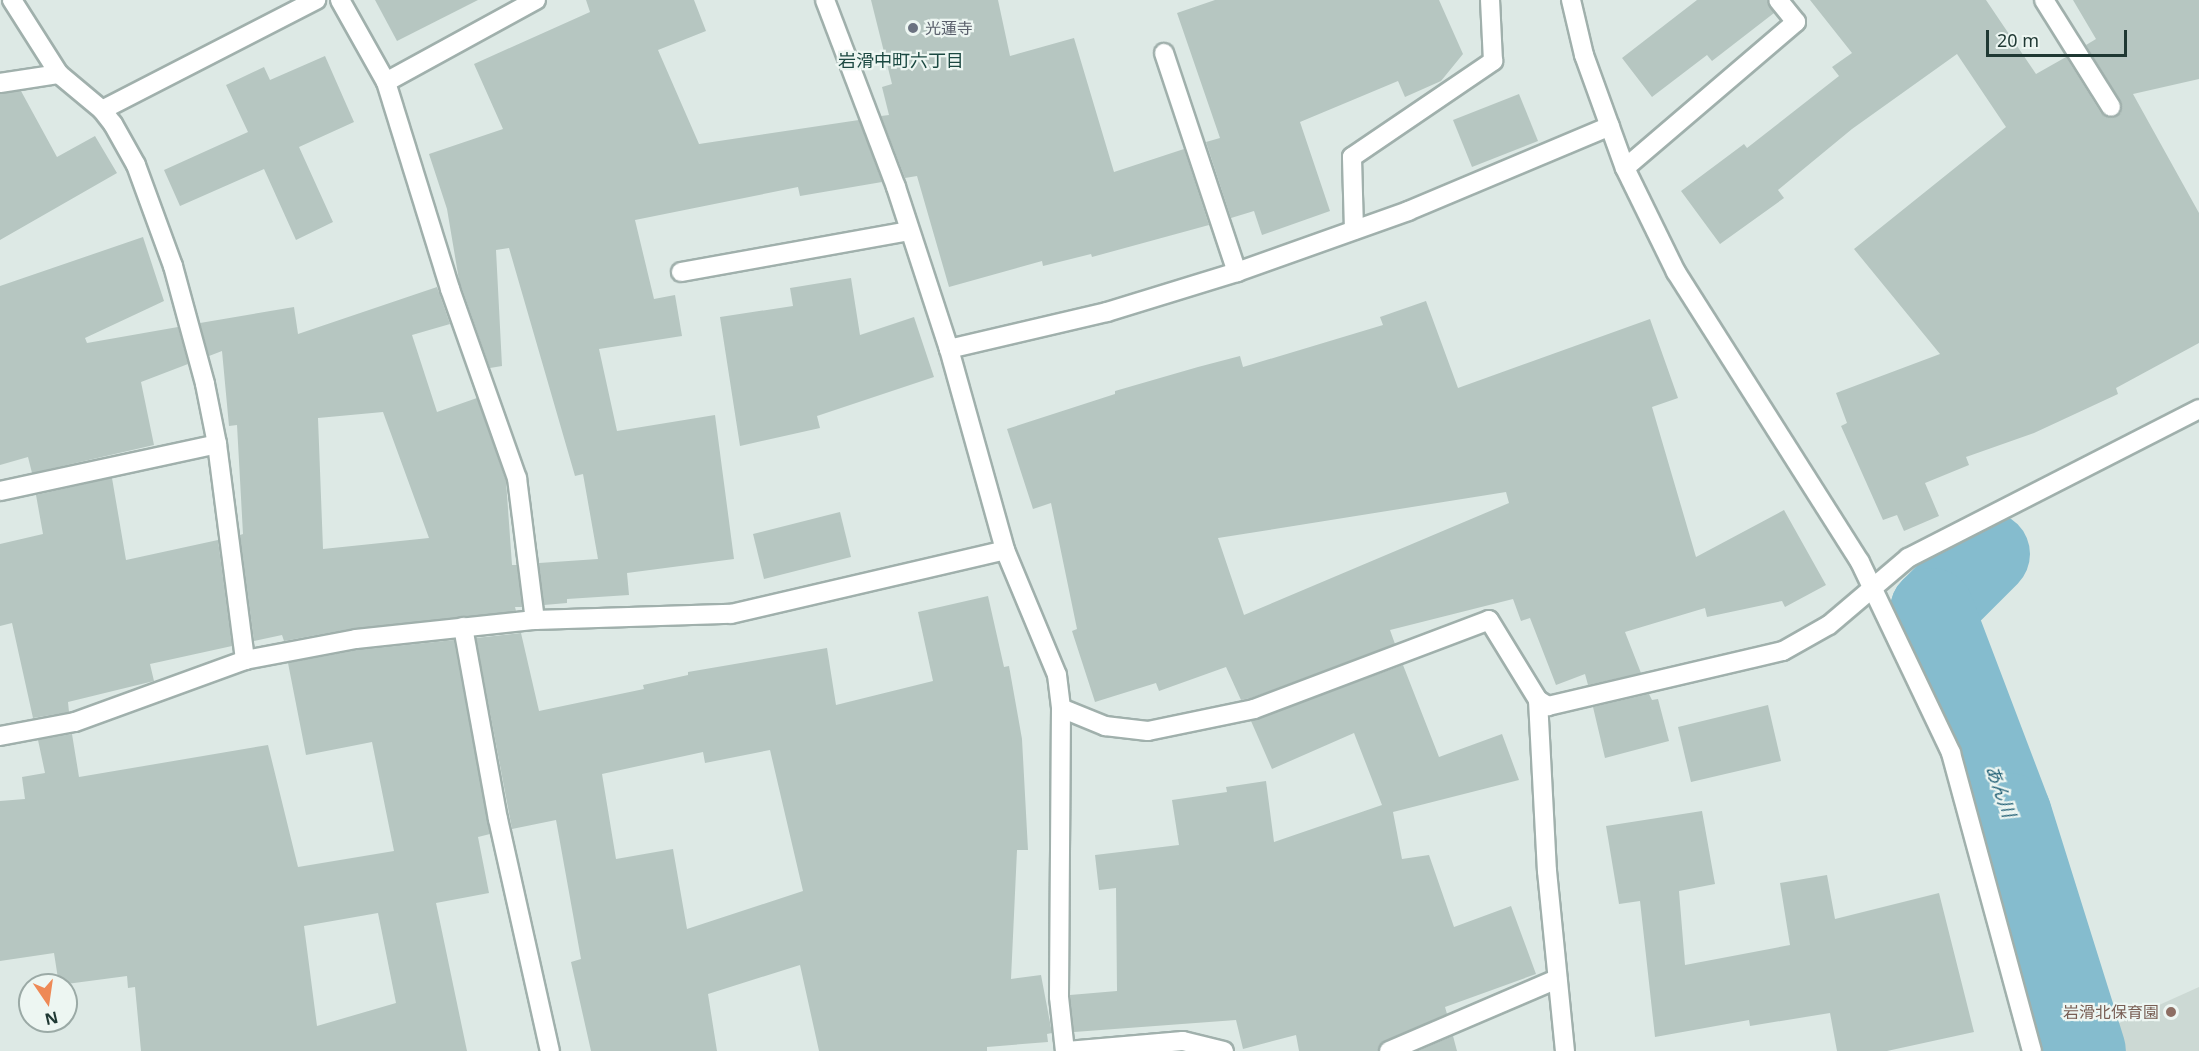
<!DOCTYPE html>
<html>
<head>
<meta charset="utf-8">
<style>
  body { margin:0 }
  #map { position:relative; width:2199px; height:1051px; overflow:hidden; background:#dde9e5; font-family:"Noto Sans","Noto Sans JP",sans-serif }
  div>[style] { position:absolute }
  .built>* { inset:0; background:#ccd9d4 }
  .river>* { height:84px; margin:-42px; padding:0 42px; transform-origin:42px; border-radius:42px; background:#85bcce }
  .building>* { inset:0; background:#b6c6c1 }
  .roads { filter:drop-shadow(2px 0 #a0b0ac) drop-shadow(-2px 0 #a0b0ac) drop-shadow(0 2px #a0b0ac) drop-shadow(0 -2px #a0b0ac) }
  .minor>* { height:18px; margin:-9px; padding:0 9px; transform-origin:9px; border-radius:9px; background:#fff }
  .dots>* { width:16px; height:16px; translate:-50% -50%; box-sizing:border-box; border:3px solid #edf6f2; border-radius:50% }
  span { translate:-50% -50%; white-space:nowrap; text-align:center; line-height:1.15; -webkit-text-stroke:4.5px #edf6f2; paint-order:stroke }
  .worship-label { font-size:16px; color:#5b616d }
  .left { translate:0 -50%; text-align:left }
  .education-label { font-size:16px; color:#785e54 }
  .right { translate:-100% -50%; text-align:right }
  .neighbourhood-label { font-size:18px; color:#1c4942 }
  .water-label { font-size:18px; color:#1c5b71; font-style:italic }
  .north { position:absolute; left:18px; top:973px; width:60px; height:60px; box-sizing:border-box; background:#edf6f2; border:2px solid #9baaa6; border-radius:50%; rotate:167deg; font-size:16px; font-weight:700; line-height:24px; text-align:center; color:#1f3833 }
  .north::after { content:''; display:block; margin:auto; width:21px; height:27px; background:#ee8956; clip-path:polygon(50% 0,100% 100%,50% 72%,0 100%) }
  .scale { position:absolute; left:1986px; top:30px; width:141px; height:27px; box-sizing:border-box; border:3px solid #1f3833; border-top:0; padding-left:8px; font-size:18px; line-height:21px; white-space:nowrap; color:#1f3833; -webkit-text-stroke:4px #edf6f2; paint-order:stroke }
</style>
</head>
<body>
<div id="map">
  <div class="built">
    <div style="clip-path:polygon(2199px 987px,2199px 1051px,2092px 1051px,2088px 1037px)"></div>
  </div>
  <div class="river">
    <div style="left:1988px;top:554px;width:79px;rotate:135deg"></div>
    <div style="left:1932px;top:610px;width:219px;rotate:69.2deg"></div>
    <div style="left:2010px;top:815px;width:247px;rotate:72.6deg"></div>
  </div>
  <div class="building">
    <div style="clip-path:polygon(375px 0,478px 0,397px 41px)"></div>
    <div style="clip-path:polygon(586px 0,694px 0,706px 31px,658px 50px,699px 144px,859px 120px,882px 182px,800px 196px,798px 187px,635px 220px,654px 299px,675px 295px,682px 336px,599px 349px,617px 431px,715px 415px,734px 559px,627px 573px,629px 595px,567px 599px,567px 603px,544px 605px,539px 563px,598px 559px,583px 474px,575px 476px,509px 248px,496px 250px,502px 366px,490px 368px,459px 280px,447px 209px,429px 154px,503px 129px,474px 64px,590px 12px)"></div>
    <div style="clip-path:polygon(871px 0,998px 0,1010px 56px,1074px 38px,1114px 172px,1184px 149px,1209px 225px,1092px 257px,1091px 254px,1043px 266px,1042px 261px,949px 287px,917px 176px,905px 178px,881px 116px,889px 115px,882px 87px,892px 84px)"></div>
    <div style="clip-path:polygon(1215px 0,1439px 0,1463px 54px,1441px 81px,1405px 97px,1398px 81px,1300px 122px,1330px 211px,1262px 235px,1254px 211px,1231px 218px,1206px 142px,1220px 138px,1177px 13px)"></div>
    <div style="clip-path:polygon(1697px 0,1767px 0,1774px 13px,1712px 61px,1707px 55px,1652px 97px,1622px 58px)"></div>
    <div style="clip-path:polygon(1810px 0,1986px 0,2036px 74px,2066px 57px,2101px 113px,2111px 118px,2121px 113px,2121px 102px,2086px 45px,2096px 39px,2073px 0,2199px 0,2199px 79px,2133px 94px,2199px 213px,2199px 343px,2116px 388px,2118px 394px,2034px 433px,1966px 457px,1969px 465px,1925px 483px,1939px 516px,1904px 531px,1897px 515px,1883px 520px,1841px 426px,1847px 423px,1836px 393px,1940px 354px,1854px 249px,2006px 127px,1957px 54px,1852px 129px,1778px 190px,1784px 198px,1720px 244px,1681px 191px,1744px 144px,1747px 148px,1839px 76px,1832px 67px,1852px 53px)"></div>
    <div style="clip-path:polygon(325px 56px,354px 122px,299px 147px,333px 222px,296px 240px,264px 169px,180px 206px,164px 170px,248px 132px,226px 85px,264px 67px,270px 80px)"></div>
    <div style="clip-path:polygon(21px 91px,57px 157px,95px 136px,117px 173px,0 240px,0 94px)"></div>
    <div style="clip-path:polygon(1519px 94px,1538px 141px,1472px 167px,1453px 120px)"></div>
    <div style="clip-path:polygon(143px 237px,164px 301px,85px 338px,87px 343px,178px 327px,188px 364px,141px 382px,154px 445px,32px 473px,28px 457px,0 465px,0 286px)"></div>
    <div style="clip-path:polygon(851px 278px,860px 335px,914px 317px,934px 377px,817px 416px,820px 428px,740px 446px,720px 317px,793px 306px,790px 288px)"></div>
    <div style="clip-path:polygon(evenodd,437px 287px,450px 324px,412px 335px,437px 412px,477px 398px,506px 481px,512px 565px,517px 565px,522px 607px,515px 607px,516px 611px,355px 628px,284px 641px,282px 635px,254px 641px,240px 535px,243px 534px,237px 425px,229px 426px,222px 351px,209px 356px,200px 323px,294px 307px,298px 334px,437px 287px,383px 412px,429px 538px,323px 549px,318px 418px,383px 412px)"></div>
    <div style="clip-path:polygon(evenodd,1426px 301px,1458px 388px,1650px 319px,1678px 398px,1652px 407px,1696px 557px,1784px 510px,1826px 585px,1785px 607px,1782px 601px,1707px 617px,1705px 608px,1625px 632px,1641px 673px,1588px 685px,1585px 674px,1556px 685px,1530px 618px,1521px 621px,1513px 599px,1390px 630px,1395px 644px,1251px 698px,1241px 700px,1226px 667px,1159px 691px,1156px 683px,1095px 702px,1072px 631px,1077px 629px,1051px 503px,1033px 509px,1007px 429px,1115px 394px,1115px 391px,1198px 367px,1240px 356px,1243px 367px,1383px 325px,1380px 317px,1426px 301px,1506px 492px,1509px 503px,1244px 615px,1218px 538px,1506px 492px)"></div>
    <div style="clip-path:polygon(112px 478px,126px 560px,218px 540px,232px 646px,150px 664px,154px 681px,68px 702px,69px 712px,33px 718px,12px 623px,0 626px,0 544px,43px 534px,36px 495px)"></div>
    <div style="clip-path:polygon(840px 512px,851px 557px,764px 579px,753px 534px)"></div>
    <div style="clip-path:polygon(evenodd,988px 596px,1004px 667px,1009px 666px,1022px 739px,1028px 850px,1017px 850px,1011px 979px,1041px 975px,1052px 1033px,1047px 1034px,1048px 1042px,987px 1047px,987px 1051px,819px 1051px,800px 965px,708px 994px,717px 1051px,591px 1051px,571px 962px,581px 959px,556px 820px,512px 829px,476px 638px,521px 633px,539px 711px,644px 689px,643px 685px,688px 675px,688px 672px,827px 648px,836px 705px,933px 681px,918px 612px,988px 596px,770px 750px,803px 891px,687px 929px,673px 849px,616px 859px,602px 774px,703px 752px,705px 763px,770px 750px)"></div>
    <div style="clip-path:polygon(evenodd,454px 640px,490px 834px,478px 837px,489px 893px,436px 903px,467px 1051px,141px 1051px,135px 987px,128px 988px,127px 976px,59px 985px,54px 953px,0 961px,0 801px,25px 799px,22px 777px,45px 773px,38px 740px,72px 734px,79px 777px,268px 745px,298px 867px,394px 851px,372px 742px,306px 755px,288px 663px,358px 650px,454px 640px,378px 913px,396px 1003px,317px 1026px,304px 926px,378px 913px)"></div>
    <div style="clip-path:polygon(1403px 665px,1439px 757px,1502px 734px,1519px 780px,1393px 812px,1402px 859px,1429px 855px,1454px 927px,1511px 906px,1536px 974px,1445px 1007px,1447px 1014px,1385px 1041px,1378px 1051px,1299px 1051px,1296px 1035px,1243px 1049px,1236px 1020px,1074px 1032px,1070px 995px,1117px 991px,1116px 888px,1099px 890px,1095px 855px,1179px 845px,1172px 800px,1227px 792px,1226px 787px,1266px 781px,1274px 842px,1382px 805px,1354px 733px,1272px 769px,1251px 721px)"></div>
    <div style="clip-path:polygon(1649px 694px,1652px 700px,1658px 699px,1669px 741px,1605px 758px,1593px 707px)"></div>
    <div style="clip-path:polygon(1768px 705px,1781px 761px,1691px 782px,1678px 727px)"></div>
    <div style="clip-path:polygon(1702px 811px,1715px 884px,1679px 891px,1685px 965px,1790px 945px,1780px 883px,1827px 875px,1835px 919px,1939px 893px,1974px 1032px,1887px 1051px,1837px 1051px,1830px 1013px,1750px 1026px,1749px 1020px,1655px 1037px,1640px 901px,1619px 904px,1606px 826px)"></div>
    <div style="clip-path:polygon(1453px 1036px,1457px 1051px,1418px 1051px)"></div>
  </div>
  <div class="roads">
    <div class="minor">
      <div style="left:12px;top:0;width:88px;rotate:57.6deg"></div>
      <div style="left:59px;top:74px;width:56px;rotate:39.9deg"></div>
      <div style="left:102px;top:110px;width:18px;rotate:52deg"></div>
      <div style="left:113px;top:124px;width:47px;rotate:60.7deg"></div>
      <div style="left:136px;top:165px;width:108px;rotate:69.9deg"></div>
      <div style="left:173px;top:266px;width:122px;rotate:74.8deg"></div>
      <div style="left:205px;top:384px;width:61px;rotate:78.7deg"></div>
      <div style="left:217px;top:444px;width:218px;rotate:82.6deg"></div>
      <div style="left:340px;top:0;width:94px;rotate:60.7deg"></div>
      <div style="left:386px;top:82px;width:171px;rotate:-28.7deg"></div>
      <div style="left:825px;top:0;width:200px;rotate:69.2deg"></div>
      <div style="left:896px;top:187px;width:170px;rotate:71.9deg"></div>
      <div style="left:949px;top:349px;width:209px;rotate:74.4deg"></div>
      <div style="left:1005px;top:550px;width:135px;rotate:67.4deg"></div>
      <div style="left:1057px;top:675px;width:33px;rotate:83deg"></div>
      <div style="left:1061px;top:708px;width:289px;rotate:90.4deg"></div>
      <div style="left:1059px;top:997px;width:54px;rotate:83.7deg"></div>
      <div style="left:1571px;top:0;width:57px;rotate:76.7deg"></div>
      <div style="left:1584px;top:55px;width:120px;rotate:70.1deg"></div>
      <div style="left:1625px;top:168px;width:116px;rotate:63.9deg"></div>
      <div style="left:1676px;top:272px;width:343px;rotate:57.6deg"></div>
      <div style="left:1860px;top:562px;width:212px;rotate:64.5deg"></div>
      <div style="left:1951px;top:753px;width:309px;rotate:74.8deg"></div>
      <div style="left:2044px;top:0;width:126px;rotate:57.9deg"></div>
      <div style="left:1164px;top:53px;width:231px;rotate:71.6deg"></div>
      <div style="left:386px;top:82px;width:217px;rotate:72.8deg"></div>
      <div style="left:450px;top:289px;width:201px;rotate:70.5deg"></div>
      <div style="left:517px;top:478px;width:143px;rotate:82.8deg"></div>
      <div style="left:0;top:83px;width:60px;rotate:-8.7deg"></div>
      <div style="left:102px;top:110px;width:241px;rotate:-27.2deg"></div>
      <div style="left:1625px;top:168px;width:225px;rotate:-40.5deg"></div>
      <div style="left:1796px;top:22px;width:28px;rotate:-129deg"></div>
      <div style="left:1354px;top:230px;width:73px;rotate:-91.6deg"></div>
      <div style="left:1352px;top:157px;width:171px;rotate:-34.2deg"></div>
      <div style="left:1493px;top:61px;width:61px;rotate:-92.8deg"></div>
      <div style="left:681px;top:272px;width:232px;rotate:-10.2deg"></div>
      <div style="left:949px;top:349px;width:162px;rotate:-13.2deg"></div>
      <div style="left:1107px;top:312px;width:136px;rotate:-17.1deg"></div>
      <div style="left:1237px;top:272px;width:182px;rotate:-19.6deg"></div>
      <div style="left:1408px;top:211px;width:219px;rotate:-22.8deg"></div>
      <div style="left:0;top:491px;width:222px;rotate:-12.2deg"></div>
      <div style="left:463px;top:627px;width:195px;rotate:79.7deg"></div>
      <div style="left:498px;top:819px;width:238px;rotate:77.4deg"></div>
      <div style="left:1538px;top:700px;width:171px;rotate:87deg"></div>
      <div style="left:1547px;top:871px;width:181px;rotate:84.3deg"></div>
      <div style="left:1061px;top:708px;width:48px;rotate:22.2deg"></div>
      <div style="left:1105px;top:726px;width:43px;rotate:6.6deg"></div>
      <div style="left:1148px;top:731px;width:108px;rotate:-11.7deg"></div>
      <div style="left:1254px;top:709px;width:251px;rotate:-20.7deg"></div>
      <div style="left:1489px;top:620px;width:94px;rotate:58.5deg"></div>
      <div style="left:1538px;top:700px;width:12px;rotate:31deg"></div>
      <div style="left:1548px;top:706px;width:241px;rotate:-13.2deg"></div>
      <div style="left:1783px;top:651px;width:53px;rotate:-29.5deg"></div>
      <div style="left:1829px;top:625px;width:104px;rotate:-40.3deg"></div>
      <div style="left:1908px;top:558px;width:327px;rotate:-27.1deg"></div>
      <div style="left:0;top:736px;width:76px;rotate:-10.6deg"></div>
      <div style="left:75px;top:722px;width:181px;rotate:-20deg"></div>
      <div style="left:245px;top:660px;width:113px;rotate:-10.7deg"></div>
      <div style="left:356px;top:639px;width:180px;rotate:-6.1deg"></div>
      <div style="left:535px;top:620px;width:196px;rotate:-1.8deg"></div>
      <div style="left:731px;top:614px;width:281px;rotate:-13.1deg"></div>
      <div style="left:1067px;top:1051px;width:116px;rotate:-4.9deg"></div>
      <div style="left:1183px;top:1041px;width:42px;rotate:13.7deg"></div>
      <div style="left:1389px;top:1051px;width:183px;rotate:-23.2deg"></div>
    </div>
  </div>
  <div class="dots">
    <div style="left:913px;top:28px;background:#6b7280"></div>
    <div style="left:2171px;top:1012px;background:#8d6e63"></div>
  </div>
  <div class="worship-label">
    <span class="left" style="left:925px;top:28px">光蓮寺</span>
  </div>
  <div class="education-label">
    <span class="right" style="left:2159px;top:1012px">岩滑北保育園</span>
  </div>
  <div class="neighbourhood-label">
    <span style="left:901px;top:60px">岩滑中町六丁目</span>
  </div>
  <div class="water-label">
    <span style="left:2001px;top:791px;rotate:70deg">あん川</span>
  </div>
  <div class="north">N</div>
  <div class="scale">20 m</div>
</div>
</body>
</html>
